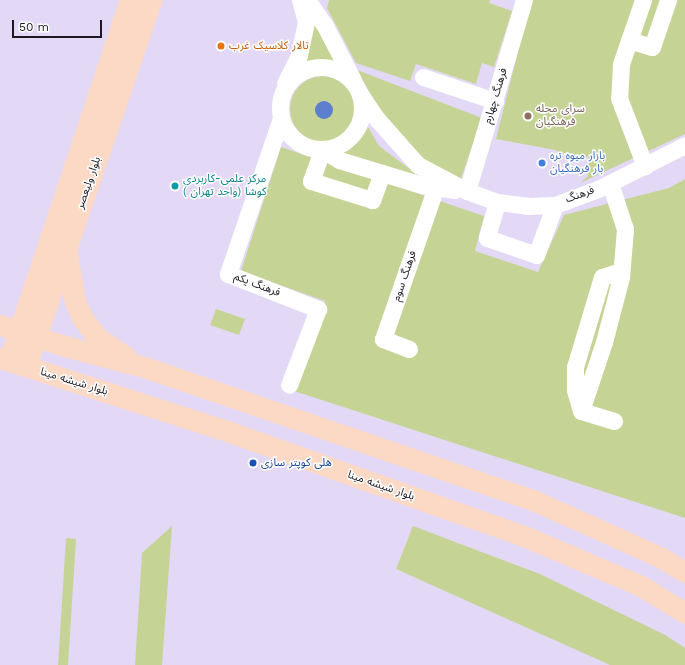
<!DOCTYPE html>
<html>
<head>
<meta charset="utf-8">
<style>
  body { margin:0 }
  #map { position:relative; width:685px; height:665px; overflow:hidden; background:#e4d8f7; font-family:"Work Sans","Noto Sans Arabic",sans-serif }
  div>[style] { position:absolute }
  .green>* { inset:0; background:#c5d494 }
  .round { border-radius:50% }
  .water>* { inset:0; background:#5d7fce }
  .minor>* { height:17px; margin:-8.5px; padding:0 8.5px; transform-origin:8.5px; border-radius:8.5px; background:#fff }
  .minor>.ring { margin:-8.5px; padding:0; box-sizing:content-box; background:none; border:17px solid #fff; border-radius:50% }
  .major>* { height:21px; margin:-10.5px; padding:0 10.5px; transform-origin:10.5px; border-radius:10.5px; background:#fcd9c5 }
  .dots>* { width:11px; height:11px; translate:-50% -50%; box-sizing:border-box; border:2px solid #fff; border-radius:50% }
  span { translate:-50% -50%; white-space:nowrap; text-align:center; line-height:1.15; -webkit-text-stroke:3px #fff; paint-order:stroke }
  .food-label { font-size:11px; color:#c56008 }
  .left { translate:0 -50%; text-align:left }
  .street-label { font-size:11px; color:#1c1822 }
  .education-label { font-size:11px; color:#785e54 }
  .shop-label { font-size:11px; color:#366cbe }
  .culture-label { font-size:11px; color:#0d838f }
  .transit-label { font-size:11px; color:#164399 }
  .scale { position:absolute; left:12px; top:20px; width:90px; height:18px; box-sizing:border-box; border:2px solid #1c1822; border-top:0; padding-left:5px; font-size:12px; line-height:14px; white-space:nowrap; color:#1c1822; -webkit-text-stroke:3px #fff; paint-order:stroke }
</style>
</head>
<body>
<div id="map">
  <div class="green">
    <div style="clip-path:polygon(329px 0,490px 0,489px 3px,512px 11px,494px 67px,482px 63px,476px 84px,416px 64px,410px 81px,356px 63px,327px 8px)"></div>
    <div style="clip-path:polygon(531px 0,685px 0,685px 134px,580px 183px,588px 176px,589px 157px,568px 156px,555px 150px,496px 139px)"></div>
    <div style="clip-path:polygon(311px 13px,338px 66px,333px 62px,321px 61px,303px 66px)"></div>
    <div style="clip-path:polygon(357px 70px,482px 118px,459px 184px,420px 160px,385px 120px)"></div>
    <div class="round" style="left:290px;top:76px;width:66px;height:66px"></div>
    <div style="clip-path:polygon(365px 122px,379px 146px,427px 182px,336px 153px,358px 141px,364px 131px)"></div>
    <div style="clip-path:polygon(281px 147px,484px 216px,475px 251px,538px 272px,564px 215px,669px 188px,685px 179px,685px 518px,291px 390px,325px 301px,241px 271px)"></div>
    <div style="clip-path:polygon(216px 309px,245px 319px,239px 335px,210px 325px)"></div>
    <div style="clip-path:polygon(172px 526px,162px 665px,135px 665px,142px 553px)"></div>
    <div style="clip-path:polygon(413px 526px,540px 574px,665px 635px,685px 648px,685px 665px,610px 665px,396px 569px)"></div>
    <div style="clip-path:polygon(66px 538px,76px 539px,68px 665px,58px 665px)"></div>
  </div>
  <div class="water">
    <div class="round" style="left:315px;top:101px;width:18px;height:18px"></div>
  </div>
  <div class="minor">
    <div style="left:307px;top:0;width:29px;rotate:55deg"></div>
    <div style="left:324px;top:24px;width:63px;rotate:62.6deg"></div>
    <div style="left:643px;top:0;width:68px;rotate:109deg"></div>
    <div style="left:621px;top:64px;width:34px;rotate:93deg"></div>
    <div style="left:619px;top:98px;width:73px;rotate:69.1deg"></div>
    <div style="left:629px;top:40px;width:24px;rotate:17deg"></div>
    <div style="left:652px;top:47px;width:50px;rotate:-71.2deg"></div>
    <div class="ring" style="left:280px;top:67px;width:65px;height:65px"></div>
    <div style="left:423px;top:77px;width:76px;rotate:18.4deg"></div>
    <div style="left:285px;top:83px;width:31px;rotate:-63deg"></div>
    <div style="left:299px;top:55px;width:34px;rotate:-78deg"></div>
    <div style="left:306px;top:22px;width:23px;rotate:-105deg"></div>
    <div style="left:360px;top:94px;width:30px;rotate:56deg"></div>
    <div style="left:377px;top:119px;width:62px;rotate:48.3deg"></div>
    <div style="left:418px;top:165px;width:55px;rotate:28deg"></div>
    <div style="left:467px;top:191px;width:32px;rotate:20deg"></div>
    <div style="left:497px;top:202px;width:31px;rotate:7deg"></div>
    <div style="left:528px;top:206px;width:27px;rotate:-2deg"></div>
    <div style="left:555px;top:205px;width:46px;rotate:-20.4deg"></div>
    <div style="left:598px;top:189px;width:97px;rotate:-26.8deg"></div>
    <div style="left:281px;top:118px;width:165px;rotate:108.8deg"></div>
    <div style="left:228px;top:274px;width:97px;rotate:21.3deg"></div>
    <div style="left:318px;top:309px;width:81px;rotate:110.9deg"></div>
    <div style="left:382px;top:173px;width:29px;rotate:110deg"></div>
    <div style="left:372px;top:200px;width:64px;rotate:-162.7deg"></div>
    <div style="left:311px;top:181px;width:33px;rotate:-70deg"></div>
    <div style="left:322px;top:150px;width:20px;rotate:30deg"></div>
    <div style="left:339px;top:160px;width:87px;rotate:16.8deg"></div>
    <div style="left:422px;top:185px;width:33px;rotate:9deg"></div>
    <div style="left:467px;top:191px;width:199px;rotate:-73.4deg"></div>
    <div style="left:497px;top:202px;width:37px;rotate:106deg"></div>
    <div style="left:487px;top:238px;width:52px;rotate:19.1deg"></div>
    <div style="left:536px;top:255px;width:53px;rotate:-69.2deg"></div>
    <div style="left:409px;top:349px;width:28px;rotate:-159deg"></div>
    <div style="left:383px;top:339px;width:161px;rotate:-70.8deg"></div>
    <div style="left:581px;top:411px;width:73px;rotate:-71.6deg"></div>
    <div style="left:604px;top:342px;width:67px;rotate:-75.3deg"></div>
    <div style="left:621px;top:277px;width:48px;rotate:-85.2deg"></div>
    <div style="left:625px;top:229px;width:48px;rotate:-108.1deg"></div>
    <div style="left:614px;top:421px;width:34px;rotate:-163deg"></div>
    <div style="left:581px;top:411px;width:22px;rotate:-106deg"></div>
    <div style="left:575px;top:390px;width:23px;rotate:-90deg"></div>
    <div style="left:575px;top:367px;width:94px;rotate:-73.3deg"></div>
    <div style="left:602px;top:277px;width:20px;rotate:-18deg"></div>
  </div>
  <div class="major">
    <div style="left:67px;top:253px;width:50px;rotate:80.7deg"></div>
    <div style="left:75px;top:302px;width:19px;rotate:65deg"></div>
    <div style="left:83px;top:319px;width:24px;rotate:52deg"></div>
    <div style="left:98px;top:338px;width:34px;rotate:34deg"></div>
    <div style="left:0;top:325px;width:68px;rotate:17.9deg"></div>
    <div style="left:65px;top:346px;width:82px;rotate:14.9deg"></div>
    <div style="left:144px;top:367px;width:411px;rotate:18.9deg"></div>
    <div style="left:533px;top:500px;width:139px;rotate:24.2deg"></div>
    <div style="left:660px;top:557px;width:29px;rotate:31deg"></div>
    <div style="left:0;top:358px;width:242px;rotate:17.8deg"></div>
    <div style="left:230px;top:432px;width:312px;rotate:19.5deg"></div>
    <div style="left:524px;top:536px;width:127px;rotate:23.1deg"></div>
    <div style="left:641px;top:586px;width:52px;rotate:31.5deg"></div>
    <div style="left:9px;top:361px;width:381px;rotate:-71.5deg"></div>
    <div style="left:26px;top:366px;width:387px;rotate:-71.1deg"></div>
  </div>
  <div class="dots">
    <div style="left:221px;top:46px;background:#e8710a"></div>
    <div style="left:528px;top:116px;background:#8d6e63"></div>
    <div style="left:542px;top:163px;background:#3f7fe0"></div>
    <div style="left:175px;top:186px;background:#0f9aa8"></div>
    <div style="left:253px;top:463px;background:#1a4fb4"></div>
  </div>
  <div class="food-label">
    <span class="left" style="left:229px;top:46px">تالار کلاسیک غرب</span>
  </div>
  <div class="street-label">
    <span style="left:496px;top:96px;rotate:-73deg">فرهنگ چهارم</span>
    <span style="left:89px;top:183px;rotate:-71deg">بلوار ولیعصر</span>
    <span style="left:580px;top:195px;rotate:-20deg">فرهنگ</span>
    <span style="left:405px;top:276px;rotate:-71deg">فرهنگ سوم</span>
    <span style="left:257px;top:285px;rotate:21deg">فرهنگ یکم</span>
    <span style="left:74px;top:382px;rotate:17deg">بلوار شیشه مینا</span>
    <span style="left:381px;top:486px;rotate:19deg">بلوار شیشه مینا</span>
  </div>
  <div class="education-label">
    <span class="left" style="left:536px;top:116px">سرای محله<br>فرهنگیان</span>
  </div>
  <div class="shop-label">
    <span class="left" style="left:550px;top:163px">بازار میوه تره<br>بار فرهنگیان</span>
  </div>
  <div class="culture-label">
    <span class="left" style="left:183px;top:186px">مرکز علمی-کاربردی<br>کوشا (واحد تهران )</span>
  </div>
  <div class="transit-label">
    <span class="left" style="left:261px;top:463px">هلی کوپتر سازی</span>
  </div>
  <div class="scale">50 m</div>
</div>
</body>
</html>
